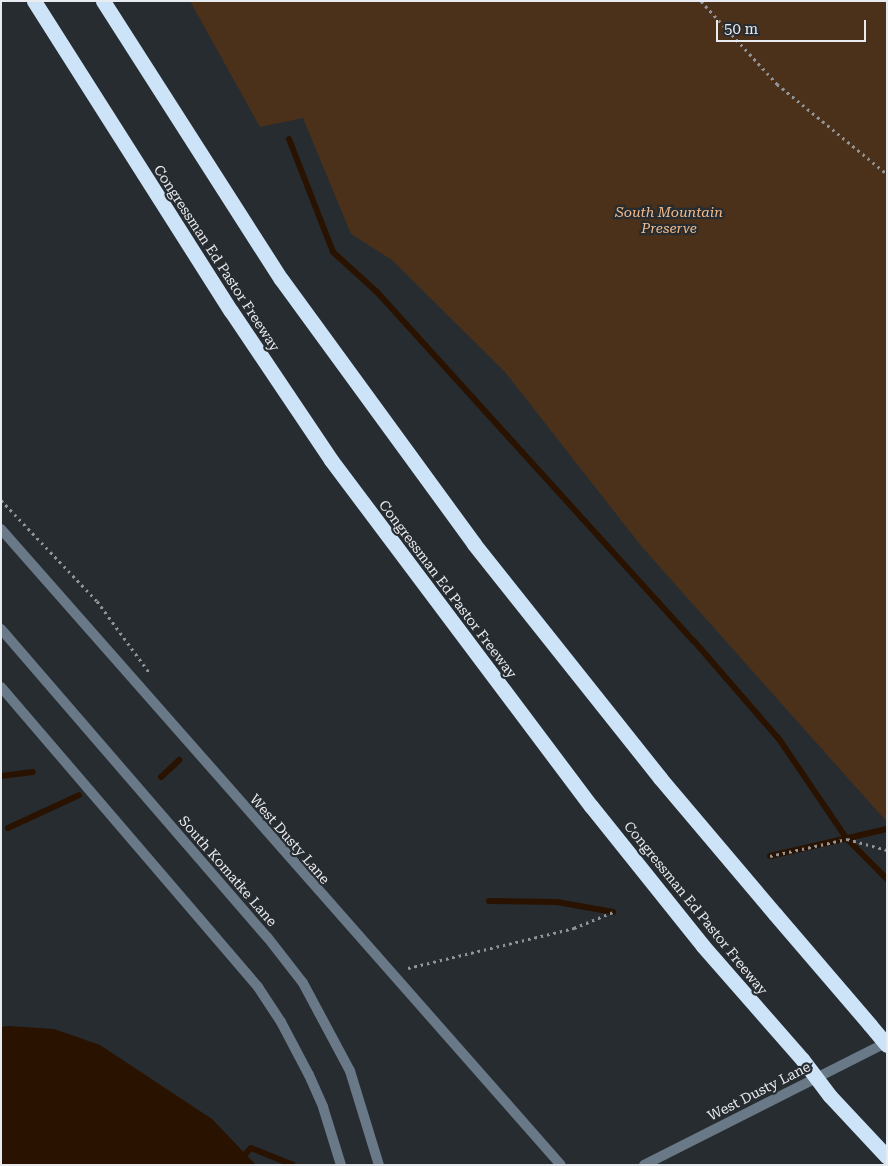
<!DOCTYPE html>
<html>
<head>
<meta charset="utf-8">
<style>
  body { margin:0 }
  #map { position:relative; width:888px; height:1166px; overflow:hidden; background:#272c31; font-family:"Roboto Serif",serif }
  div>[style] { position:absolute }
  .green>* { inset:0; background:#4b3119 }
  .water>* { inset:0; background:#291300 }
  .stream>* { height:6px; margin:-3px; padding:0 3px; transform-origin:3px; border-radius:3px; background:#291300 }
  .path>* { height:3px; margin-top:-1.5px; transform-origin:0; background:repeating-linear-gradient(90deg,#909498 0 2.5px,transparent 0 6.5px) }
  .minor>* { height:10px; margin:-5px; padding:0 5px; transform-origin:5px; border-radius:5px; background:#6a7987 }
  .tertiary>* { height:10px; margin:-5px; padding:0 5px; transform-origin:5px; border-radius:5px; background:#6a7987 }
  .motorway>* { height:15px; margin:-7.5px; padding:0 7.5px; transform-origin:7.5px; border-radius:7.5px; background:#cde3f8 }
  .motorway-bridge>* { height:15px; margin:-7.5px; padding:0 7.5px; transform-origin:7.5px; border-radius:7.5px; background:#cde3f8 }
  span { translate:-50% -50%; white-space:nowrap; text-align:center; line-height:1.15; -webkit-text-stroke:4.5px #272c31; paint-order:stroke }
  .park-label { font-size:14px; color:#f5bc8b; font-style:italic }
  .street-label { font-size:14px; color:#e8ebef }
  .frame { position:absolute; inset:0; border:2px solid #e8ebef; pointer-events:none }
  .scale { position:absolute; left:716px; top:20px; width:150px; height:22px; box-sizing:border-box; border:2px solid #e8ebef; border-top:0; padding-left:6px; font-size:15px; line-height:18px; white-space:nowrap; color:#e8ebef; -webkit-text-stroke:4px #272c31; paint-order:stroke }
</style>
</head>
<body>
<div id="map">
  <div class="green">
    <div style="clip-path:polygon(190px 1px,887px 1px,887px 822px,642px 547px,505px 372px,392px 260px,351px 234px,303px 118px,260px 127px)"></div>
  </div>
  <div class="water">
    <div style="clip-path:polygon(9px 1026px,54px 1029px,100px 1045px,212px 1119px,256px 1165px,1px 1165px,1px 1027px)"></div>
  </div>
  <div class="stream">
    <div style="left:289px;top:139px;width:121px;rotate:68.7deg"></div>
    <div style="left:333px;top:252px;width:59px;rotate:42.3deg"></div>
    <div style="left:377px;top:292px;width:471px;rotate:47.8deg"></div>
    <div style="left:694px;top:641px;width:130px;rotate:49.1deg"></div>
    <div style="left:779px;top:739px;width:121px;rotate:55.8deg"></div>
    <div style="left:847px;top:839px;width:57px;rotate:45deg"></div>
    <div style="left:1px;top:776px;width:32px;rotate:-7deg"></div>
    <div style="left:161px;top:777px;width:25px;rotate:-43deg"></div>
    <div style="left:8px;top:828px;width:78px;rotate:-24.9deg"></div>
    <div style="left:770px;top:856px;width:120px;rotate:-13deg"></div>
    <div style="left:489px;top:901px;width:68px;rotate:0.8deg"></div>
    <div style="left:557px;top:902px;width:57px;rotate:10.1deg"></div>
    <div style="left:235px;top:1165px;width:23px;rotate:-47deg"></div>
    <div style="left:251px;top:1148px;width:45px;rotate:22deg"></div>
  </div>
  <div class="path">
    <div style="left:701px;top:1px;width:113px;rotate:47.5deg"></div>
    <div style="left:777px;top:84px;width:142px;rotate:39.3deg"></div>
    <div style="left:1px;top:500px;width:139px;rotate:46.5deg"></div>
    <div style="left:97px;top:601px;width:88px;rotate:53.8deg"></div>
    <div style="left:770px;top:856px;width:79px;rotate:-12.4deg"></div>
    <div style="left:847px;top:839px;width:41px;rotate:15.4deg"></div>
    <div style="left:408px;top:968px;width:171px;rotate:-13.5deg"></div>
    <div style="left:574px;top:928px;width:42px;rotate:-22.3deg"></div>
  </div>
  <div class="minor">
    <div style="left:1px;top:529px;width:847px;rotate:48.64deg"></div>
    <div style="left:644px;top:1165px;width:272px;rotate:-26.8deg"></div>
  </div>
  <div class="tertiary">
    <div style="left:1px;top:629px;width:408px;rotate:49.2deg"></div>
    <div style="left:268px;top:938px;width:57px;rotate:52.1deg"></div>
    <div style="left:303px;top:983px;width:100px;rotate:61.9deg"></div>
    <div style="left:350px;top:1071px;width:98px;rotate:72.9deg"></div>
    <div style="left:1px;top:687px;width:395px;rotate:49.4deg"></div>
    <div style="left:258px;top:987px;width:42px;rotate:56.7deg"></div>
    <div style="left:281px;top:1022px;width:60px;rotate:62.2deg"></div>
    <div style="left:309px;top:1075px;width:35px;rotate:66deg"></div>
    <div style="left:323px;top:1107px;width:61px;rotate:72.8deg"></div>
  </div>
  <div class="motorway">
    <div style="left:34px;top:1px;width:367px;rotate:57.6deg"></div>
    <div style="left:231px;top:311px;width:179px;rotate:56.1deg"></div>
    <div style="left:331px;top:460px;width:433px;rotate:53.1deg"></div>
    <div style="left:103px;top:1px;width:330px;rotate:57.4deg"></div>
    <div style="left:281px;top:279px;width:328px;rotate:53.9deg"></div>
    <div style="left:474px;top:544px;width:299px;rotate:51.5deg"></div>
    <div style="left:775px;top:914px;width:146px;rotate:49.4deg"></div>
    <div style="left:703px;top:946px;width:150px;rotate:48.8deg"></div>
    <div style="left:830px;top:1096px;width:83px;rotate:46.9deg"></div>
  </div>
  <div class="motorway-bridge">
    <div style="left:660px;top:778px;width:178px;rotate:49.8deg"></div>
    <div style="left:591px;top:806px;width:179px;rotate:51.3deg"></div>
    <div style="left:870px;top:1025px;width:26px;rotate:50deg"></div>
    <div style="left:802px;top:1059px;width:46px;rotate:52.9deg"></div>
  </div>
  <div class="park-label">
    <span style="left:669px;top:220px">South Mountain<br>Preserve</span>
  </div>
  <div class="street-label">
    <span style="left:217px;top:258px;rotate:57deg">Congressman Ed Pastor Freeway</span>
    <span style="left:448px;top:589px;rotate:53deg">Congressman Ed Pastor Freeway</span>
    <span style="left:290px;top:839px;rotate:49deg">West Dusty Lane</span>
    <span style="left:228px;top:871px;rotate:49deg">South Komatke Lane</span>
    <span style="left:696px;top:908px;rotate:51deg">Congressman Ed Pastor Freeway</span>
    <span style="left:759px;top:1091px;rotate:-27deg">West Dusty Lane</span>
  </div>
  <div class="frame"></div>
  <div class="scale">50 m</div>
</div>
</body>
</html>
